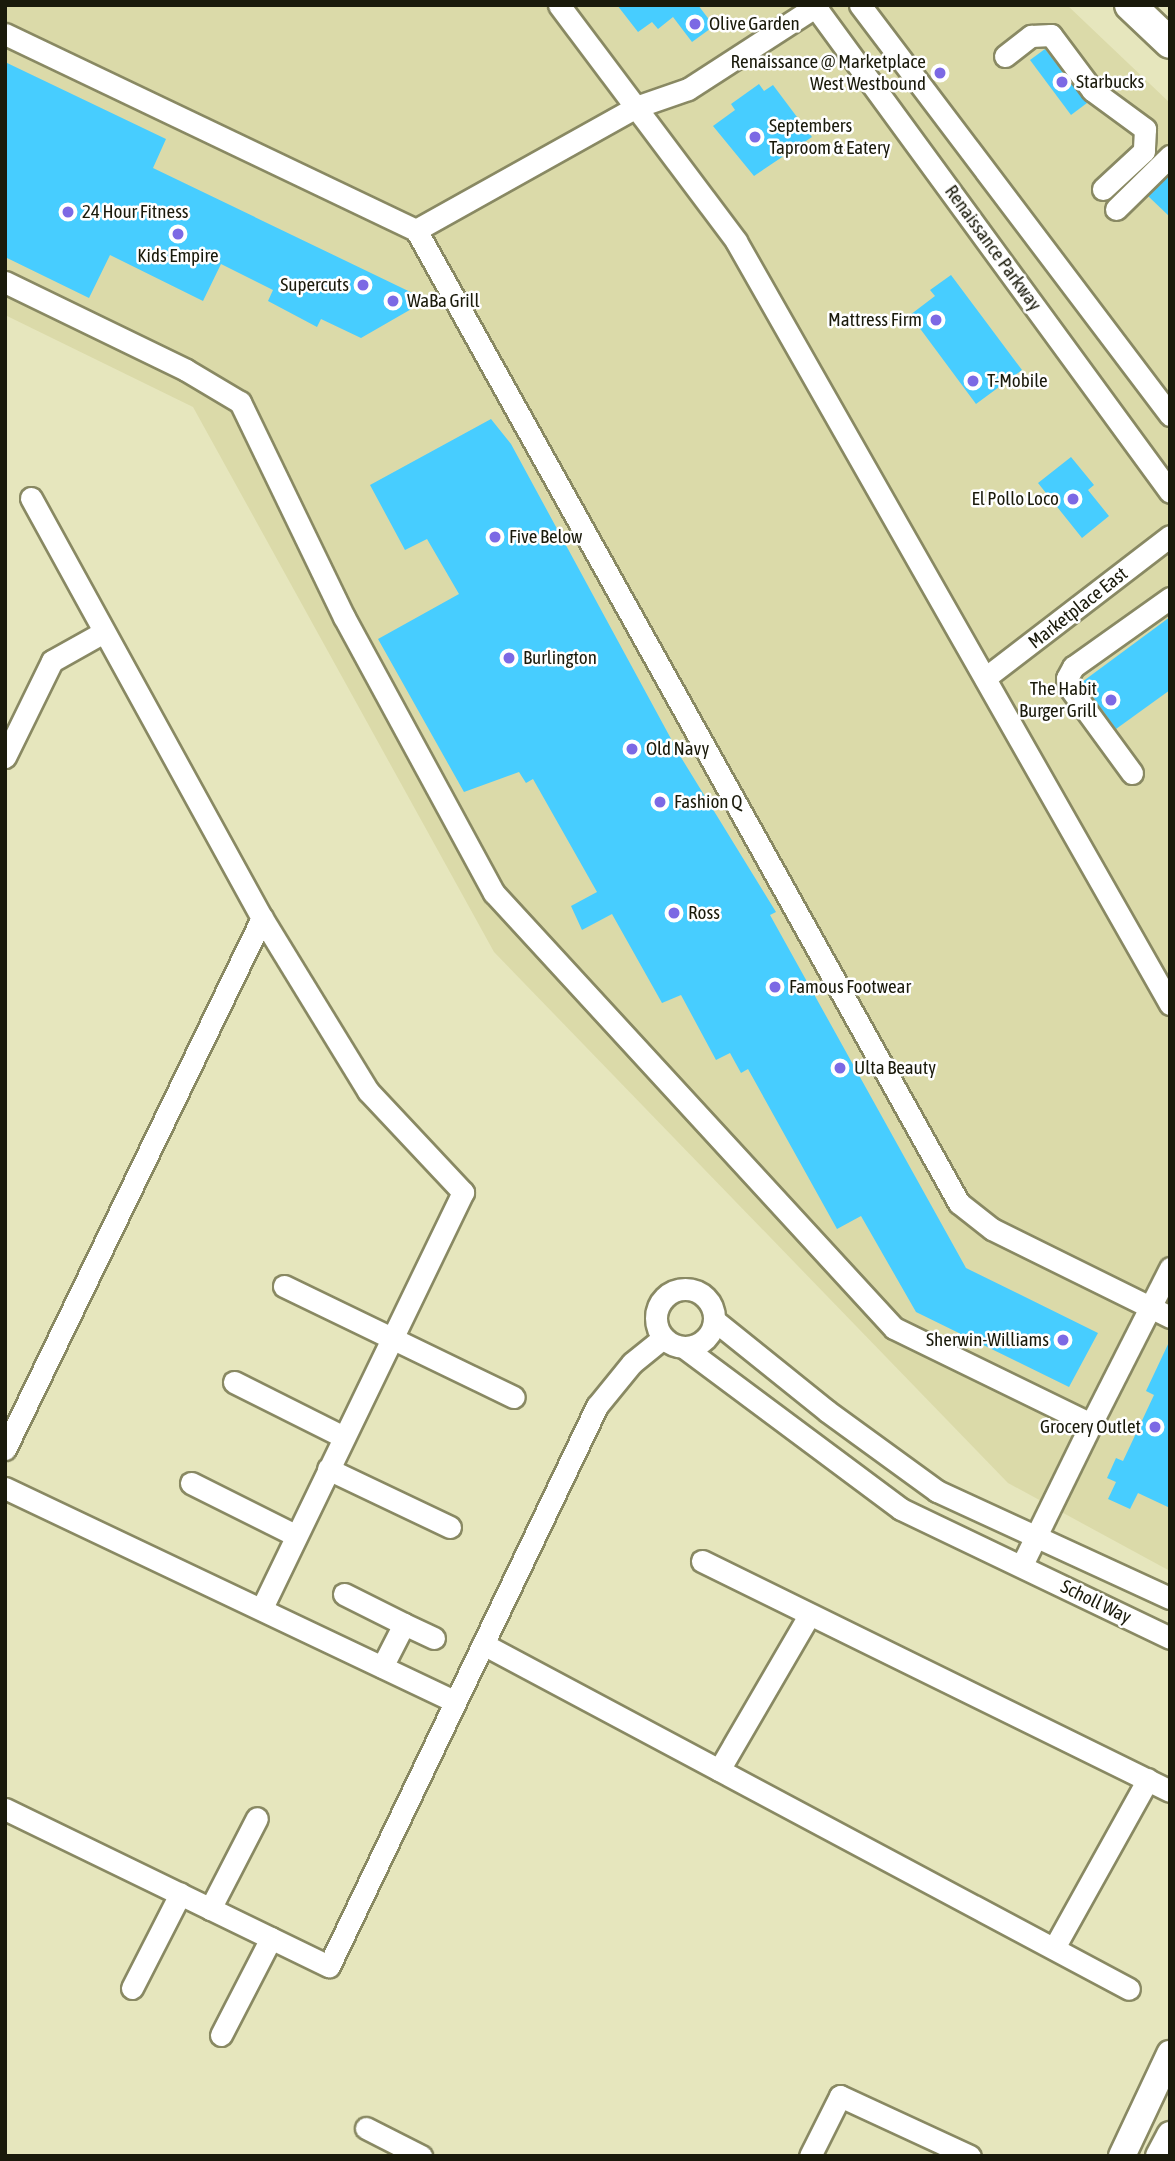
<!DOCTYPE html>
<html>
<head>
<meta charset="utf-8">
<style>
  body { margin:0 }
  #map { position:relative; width:1175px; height:2161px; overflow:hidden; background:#e6e6bd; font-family:"Asap Condensed",sans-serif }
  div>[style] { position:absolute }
  .built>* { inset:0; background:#dbdaa9 }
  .building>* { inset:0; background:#47cdff }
  .roads { filter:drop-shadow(2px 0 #898963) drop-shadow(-2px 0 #898963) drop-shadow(0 2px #898963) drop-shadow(0 -2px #898963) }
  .minor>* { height:21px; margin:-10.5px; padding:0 10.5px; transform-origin:10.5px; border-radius:10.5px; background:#fff }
  .minor>.ring { margin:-10.5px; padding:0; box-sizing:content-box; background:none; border:21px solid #fff; border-radius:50% }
  .major>* { height:26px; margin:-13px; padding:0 13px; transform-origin:13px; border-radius:13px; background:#fff }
  .highway>* { height:30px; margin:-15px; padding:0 15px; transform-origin:15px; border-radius:15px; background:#fff }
  .dots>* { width:19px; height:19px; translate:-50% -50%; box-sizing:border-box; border:4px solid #fff; border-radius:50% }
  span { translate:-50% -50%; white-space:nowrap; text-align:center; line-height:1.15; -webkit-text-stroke:5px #fff; paint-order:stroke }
  .poi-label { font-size:19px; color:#1a1a0b }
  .left { translate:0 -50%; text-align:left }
  .right { translate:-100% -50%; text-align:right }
  .street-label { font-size:19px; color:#1a1a0b }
  .frame { position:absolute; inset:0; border:7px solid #1a1a0b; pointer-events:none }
</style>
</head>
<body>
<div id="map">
  <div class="built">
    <div style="clip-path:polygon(5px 5px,1067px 5px,1170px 103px,1170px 1571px,1008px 1483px,494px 952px,193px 407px,5px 315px)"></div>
  </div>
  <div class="building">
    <div style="clip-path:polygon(617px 5px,698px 5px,714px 26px,692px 42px,673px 17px,658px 29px,652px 22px,638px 32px)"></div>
    <div style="clip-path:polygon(1045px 49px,1087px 103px,1071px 115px,1030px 60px)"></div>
    <div style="clip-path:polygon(5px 62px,166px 139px,153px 168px,427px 300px,361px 338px,321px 319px,317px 327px,268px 301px,273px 290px,221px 264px,203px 301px,110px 255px,89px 298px,5px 257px)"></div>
    <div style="clip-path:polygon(759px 84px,764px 91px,773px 85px,812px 137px,754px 176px,713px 126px,735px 110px,731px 104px)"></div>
    <div style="clip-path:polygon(1170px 175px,1170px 217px,1148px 196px)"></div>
    <div style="clip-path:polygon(951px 275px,1022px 370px,976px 404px,910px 315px,935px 296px,930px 290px)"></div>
    <div style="clip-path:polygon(491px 419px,511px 444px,682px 759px,776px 912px,770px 915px,966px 1268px,1098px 1333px,1069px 1387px,916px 1312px,861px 1216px,837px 1229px,748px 1069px,741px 1073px,730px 1053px,716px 1060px,681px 995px,662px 1003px,612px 914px,582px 930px,571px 906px,597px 892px,533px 779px,526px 783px,519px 772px,464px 792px,378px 639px,459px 594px,427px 539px,405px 550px,370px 485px)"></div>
    <div style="clip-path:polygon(1071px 457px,1094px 485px,1088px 490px,1109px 516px,1082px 538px,1038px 483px)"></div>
    <div style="clip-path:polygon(1170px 617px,1170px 690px,1116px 729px,1082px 682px)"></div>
    <div style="clip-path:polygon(1170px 1340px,1170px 1508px,1138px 1493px,1130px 1509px,1108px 1499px,1116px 1482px,1107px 1478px,1116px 1458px,1123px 1461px,1154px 1395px,1146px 1391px)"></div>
  </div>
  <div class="roads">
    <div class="minor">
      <div style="left:559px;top:5px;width:295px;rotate:53.1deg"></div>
      <div style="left:736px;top:241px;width:878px;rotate:60.37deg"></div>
      <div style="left:814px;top:5px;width:603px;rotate:53.83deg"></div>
      <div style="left:860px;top:5px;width:514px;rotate:52.91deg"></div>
      <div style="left:5px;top:34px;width:455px;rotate:25.5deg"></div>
      <div style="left:416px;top:230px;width:1114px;rotate:60.84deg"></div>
      <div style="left:959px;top:1203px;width:42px;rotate:38.2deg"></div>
      <div style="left:992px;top:1229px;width:199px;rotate:26.3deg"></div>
      <div style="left:1005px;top:56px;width:33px;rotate:-38deg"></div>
      <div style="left:1031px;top:36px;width:20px;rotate:-3deg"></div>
      <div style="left:1051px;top:35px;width:69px;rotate:53.3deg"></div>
      <div style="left:1092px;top:90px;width:66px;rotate:36.3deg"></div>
      <div style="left:1145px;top:129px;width:22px;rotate:93deg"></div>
      <div style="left:1144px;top:151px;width:56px;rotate:137.2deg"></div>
      <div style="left:1116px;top:209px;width:76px;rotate:-44.5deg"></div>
      <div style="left:416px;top:230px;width:252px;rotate:-29.2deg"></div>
      <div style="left:636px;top:107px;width:55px;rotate:-19.1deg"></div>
      <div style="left:688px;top:89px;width:155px;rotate:-32.9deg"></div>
      <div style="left:5px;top:282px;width:201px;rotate:25.9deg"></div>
      <div style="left:186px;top:370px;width:63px;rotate:30.7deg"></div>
      <div style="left:240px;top:402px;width:239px;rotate:64.2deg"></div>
      <div style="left:344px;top:617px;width:314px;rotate:61.5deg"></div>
      <div style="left:494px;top:893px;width:591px;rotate:47.4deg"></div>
      <div style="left:894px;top:1328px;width:219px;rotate:26deg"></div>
      <div style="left:1091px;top:1424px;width:157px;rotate:116.1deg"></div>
      <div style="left:31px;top:498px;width:479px;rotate:61.2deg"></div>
      <div style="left:262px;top:918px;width:203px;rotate:58.5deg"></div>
      <div style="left:368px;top:1091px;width:139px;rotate:46.8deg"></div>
      <div style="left:463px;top:1192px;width:463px;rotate:115.8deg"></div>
      <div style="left:985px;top:678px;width:233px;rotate:-37.5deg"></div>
      <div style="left:5px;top:757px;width:107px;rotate:-63.9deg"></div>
      <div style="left:52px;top:661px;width:57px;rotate:-29.2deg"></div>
      <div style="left:1132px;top:773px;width:107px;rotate:-126.2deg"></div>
      <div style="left:1069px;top:687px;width:9px;rotate:-103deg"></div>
      <div style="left:1067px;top:678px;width:13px;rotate:-61deg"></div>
      <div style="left:1073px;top:667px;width:119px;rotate:-35.4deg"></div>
      <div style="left:284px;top:1286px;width:255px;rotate:25.8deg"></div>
      <div class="ring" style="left:656px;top:1289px;width:37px;height:37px"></div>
      <div style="left:714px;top:1320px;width:145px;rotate:38.8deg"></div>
      <div style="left:827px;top:1411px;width:136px;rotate:36deg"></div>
      <div style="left:937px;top:1491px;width:256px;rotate:24.7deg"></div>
      <div style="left:685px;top:1348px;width:269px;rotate:36.7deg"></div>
      <div style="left:901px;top:1509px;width:298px;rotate:25.6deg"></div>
      <div style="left:234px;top:1382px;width:123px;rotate:26.6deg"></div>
      <div style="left:1091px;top:1424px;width:175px;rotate:-63.1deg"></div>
      <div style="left:5px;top:1449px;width:590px;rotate:-64.17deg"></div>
      <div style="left:328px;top:1469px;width:135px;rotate:25.4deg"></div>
      <div style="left:191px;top:1483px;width:116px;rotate:26.6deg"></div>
      <div style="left:5px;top:1488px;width:498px;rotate:25.4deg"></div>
      <div style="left:702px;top:1561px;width:521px;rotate:26.17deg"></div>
      <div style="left:344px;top:1594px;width:67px;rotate:26.6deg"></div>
      <div style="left:404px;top:1624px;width:48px;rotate:117.1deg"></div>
      <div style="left:404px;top:1624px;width:33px;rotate:25deg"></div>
      <div style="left:483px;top:1644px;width:732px;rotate:28.1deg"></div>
      <div style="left:719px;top:1770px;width:177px;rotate:-59.8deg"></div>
      <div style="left:5px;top:1809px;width:360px;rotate:25.9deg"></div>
      <div style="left:329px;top:1966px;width:621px;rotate:-64.43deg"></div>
      <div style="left:597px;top:1406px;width:55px;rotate:-50.9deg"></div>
      <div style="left:632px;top:1363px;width:40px;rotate:-39deg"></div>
      <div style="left:210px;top:1909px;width:102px;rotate:-62.7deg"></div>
      <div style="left:1054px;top:1948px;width:193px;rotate:-60.9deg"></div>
      <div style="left:132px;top:1988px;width:106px;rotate:-62.9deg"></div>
      <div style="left:221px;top:2035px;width:109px;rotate:-62.7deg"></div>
      <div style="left:366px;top:2128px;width:62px;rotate:27deg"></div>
      <div style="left:810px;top:2156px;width:67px;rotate:-63.4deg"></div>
      <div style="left:840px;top:2096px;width:143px;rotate:24.8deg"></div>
    </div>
    <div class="major">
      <div style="left:1122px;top:2156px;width:113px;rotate:-64.8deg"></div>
      <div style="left:1159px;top:2156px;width:24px;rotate:-62deg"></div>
    </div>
    <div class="highway">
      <div style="left:1130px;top:5px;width:55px;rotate:43.5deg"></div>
    </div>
  </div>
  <div class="dots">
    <div style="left:695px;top:24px;background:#7c69e4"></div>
    <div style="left:940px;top:73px;background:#7c69e4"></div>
    <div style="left:1062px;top:82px;background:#7c69e4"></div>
    <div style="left:755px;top:137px;background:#7c69e4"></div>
    <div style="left:68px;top:212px;background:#7c69e4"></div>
    <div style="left:178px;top:234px;background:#7c69e4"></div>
    <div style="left:363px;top:285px;background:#7c69e4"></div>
    <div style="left:393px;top:301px;background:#7c69e4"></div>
    <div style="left:936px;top:320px;background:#7c69e4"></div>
    <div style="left:973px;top:381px;background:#7c69e4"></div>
    <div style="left:1073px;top:499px;background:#7c69e4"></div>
    <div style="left:495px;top:537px;background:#7c69e4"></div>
    <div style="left:509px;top:658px;background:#7c69e4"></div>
    <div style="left:1111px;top:700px;background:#7c69e4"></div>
    <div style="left:632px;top:749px;background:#7c69e4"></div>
    <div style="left:660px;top:802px;background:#7c69e4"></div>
    <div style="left:674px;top:913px;background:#7c69e4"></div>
    <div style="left:775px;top:987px;background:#7c69e4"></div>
    <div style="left:840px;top:1068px;background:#7c69e4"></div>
    <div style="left:1063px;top:1340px;background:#7c69e4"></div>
    <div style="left:1155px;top:1427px;background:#7c69e4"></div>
  </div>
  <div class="poi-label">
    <span class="left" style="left:709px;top:24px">Olive Garden</span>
    <span class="right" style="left:926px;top:73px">Renaissance @ Marketplace<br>West Westbound</span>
    <span class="left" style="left:1076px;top:82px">Starbucks</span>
    <span class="left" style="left:769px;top:137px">Septembers<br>Taproom &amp; Eatery</span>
    <span class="left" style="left:82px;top:212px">24 Hour Fitness</span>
    <span style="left:178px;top:256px">Kids Empire</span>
    <span class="right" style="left:349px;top:285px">Supercuts</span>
    <span class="left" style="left:407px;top:301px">WaBa Grill</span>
    <span class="right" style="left:922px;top:320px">Mattress Firm</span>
    <span class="left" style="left:987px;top:381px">T-Mobile</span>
    <span class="right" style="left:1059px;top:499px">El Pollo Loco</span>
    <span class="left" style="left:509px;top:537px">Five Below</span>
    <span class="left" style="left:523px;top:658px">Burlington</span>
    <span class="right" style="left:1097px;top:700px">The Habit<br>Burger Grill</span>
    <span class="left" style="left:646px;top:749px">Old Navy</span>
    <span class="left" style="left:674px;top:802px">Fashion Q</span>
    <span class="left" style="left:688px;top:913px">Ross</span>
    <span class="left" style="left:789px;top:987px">Famous Footwear</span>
    <span class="left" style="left:854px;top:1068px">Ulta Beauty</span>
    <span class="right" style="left:1049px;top:1340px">Sherwin-Williams</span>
    <span class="right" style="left:1141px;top:1427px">Grocery Outlet</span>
  </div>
  <div class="street-label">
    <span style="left:993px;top:248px;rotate:54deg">Renaissance Parkway</span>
    <span style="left:1078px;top:608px;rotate:-38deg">Marketplace East</span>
    <span style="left:1096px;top:1602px;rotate:26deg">Scholl Way</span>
  </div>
  <div class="frame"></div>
</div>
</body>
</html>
